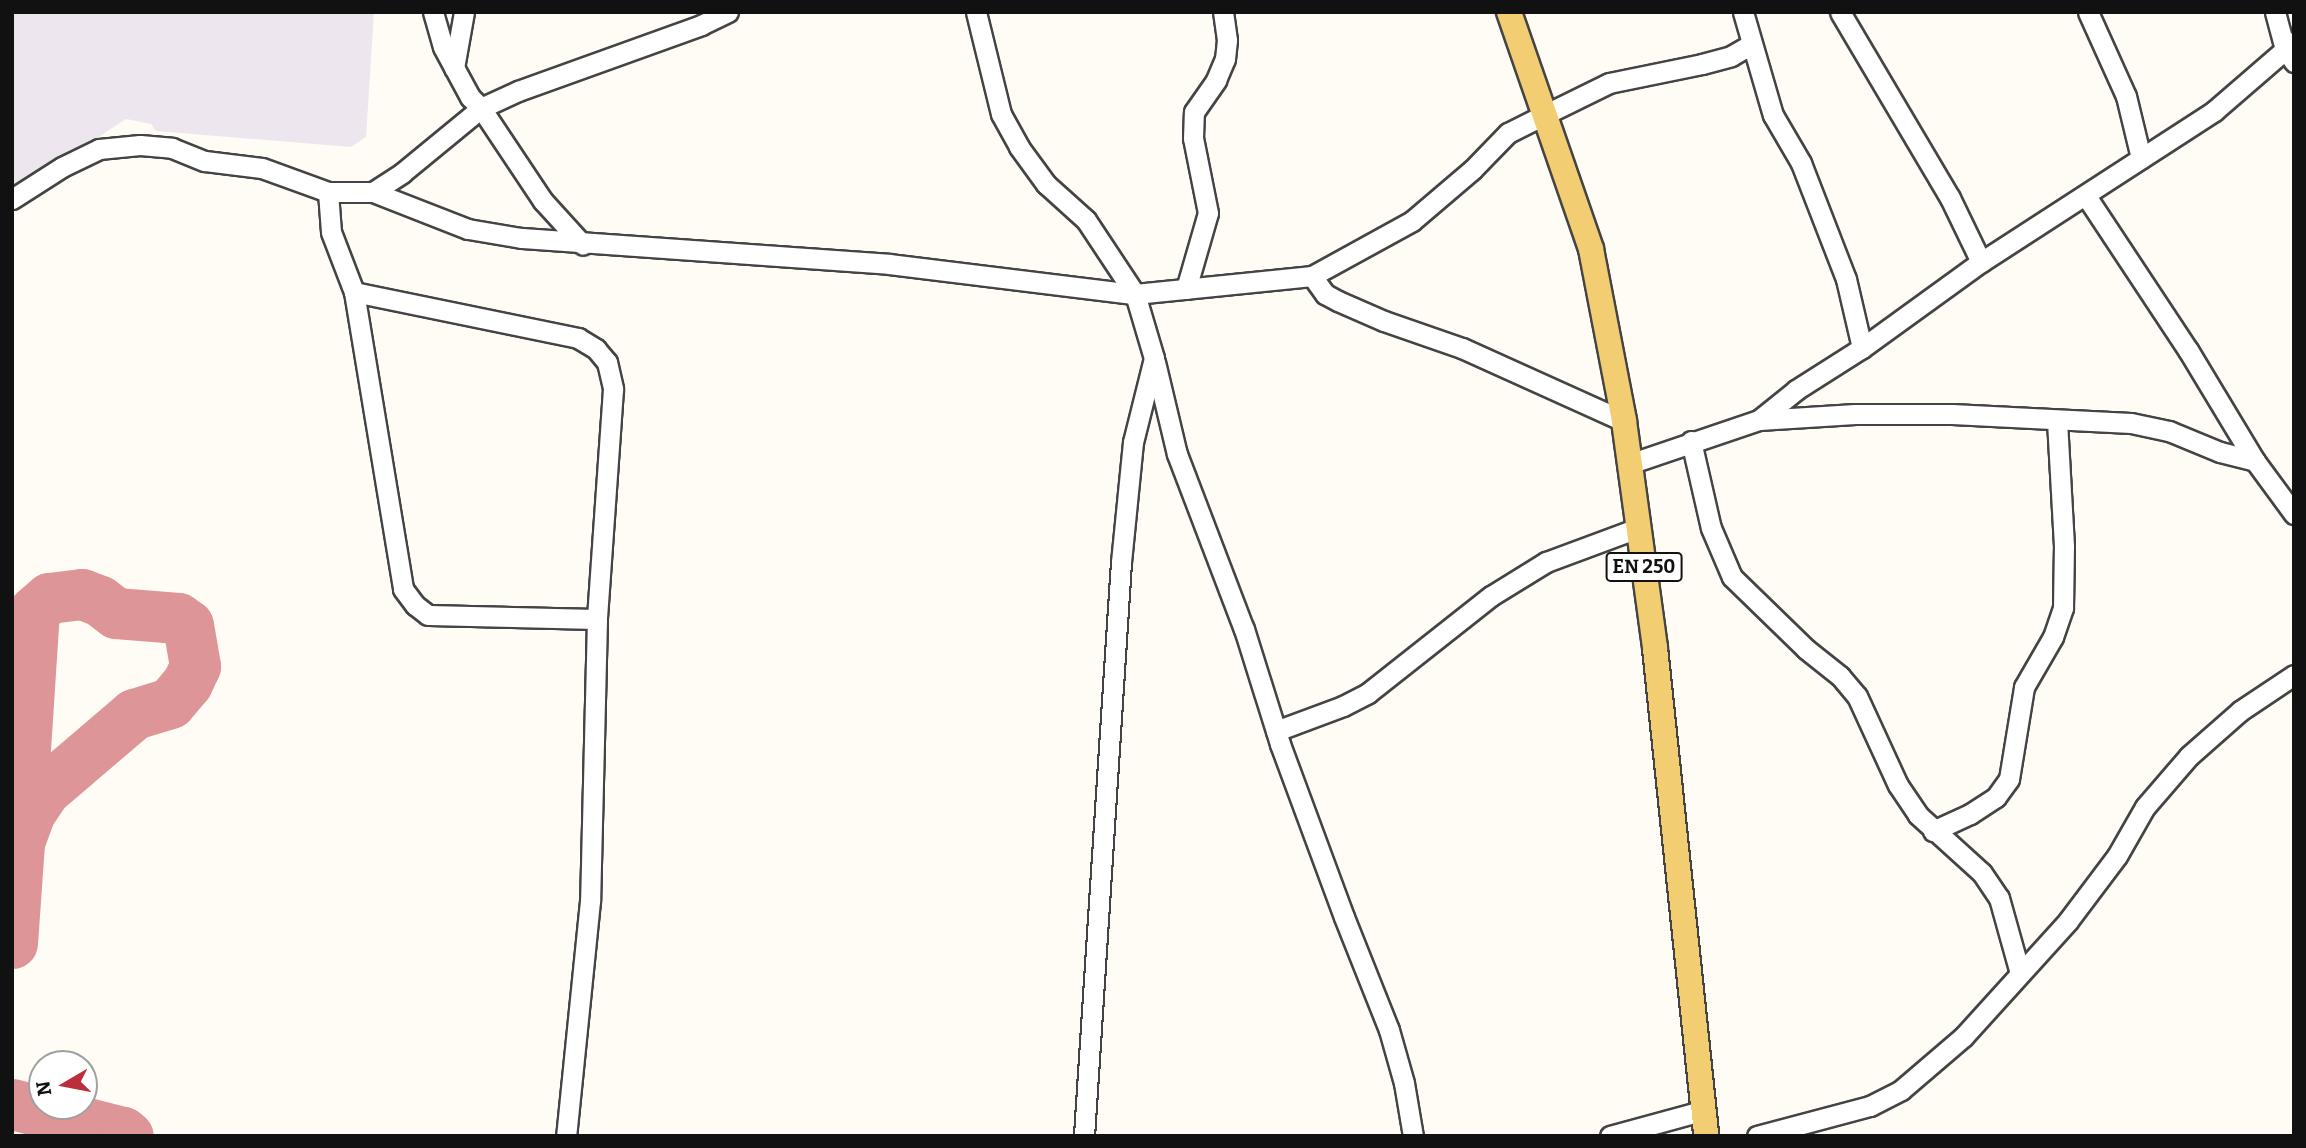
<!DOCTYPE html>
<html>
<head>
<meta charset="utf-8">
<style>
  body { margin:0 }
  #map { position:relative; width:2306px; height:1148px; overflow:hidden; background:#fefcf5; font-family:Bitter,serif }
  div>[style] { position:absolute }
  .industrial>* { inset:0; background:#ede6ef }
  .taxiway>* { height:51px; margin:-25.5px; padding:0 25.5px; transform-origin:25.5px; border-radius:25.5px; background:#dd9598 }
  .roads { filter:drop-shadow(2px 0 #444) drop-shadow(-2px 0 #444) drop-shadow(0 2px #444) drop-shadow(0 -2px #444) }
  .minor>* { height:19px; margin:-9.5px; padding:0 9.5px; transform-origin:9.5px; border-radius:9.5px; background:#fff }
  .major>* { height:24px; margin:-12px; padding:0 12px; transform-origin:12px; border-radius:12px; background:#f2cd72 }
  span { translate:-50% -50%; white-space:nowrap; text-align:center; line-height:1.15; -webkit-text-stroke:7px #fff; paint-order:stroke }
  .shield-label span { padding:2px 5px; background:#fff; border:2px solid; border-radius:5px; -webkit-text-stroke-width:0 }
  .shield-label { font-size:19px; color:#111; font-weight:700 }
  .frame { position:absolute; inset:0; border:14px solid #111; pointer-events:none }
  .north { position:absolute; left:28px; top:1050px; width:70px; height:70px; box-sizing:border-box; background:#fff; border:2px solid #a0a0a0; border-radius:50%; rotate:260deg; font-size:19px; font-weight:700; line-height:28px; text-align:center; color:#111 }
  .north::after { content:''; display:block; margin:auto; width:24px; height:32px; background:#bc2e3b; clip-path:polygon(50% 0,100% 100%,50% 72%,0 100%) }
</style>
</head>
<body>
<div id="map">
  <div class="industrial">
    <div style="clip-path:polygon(12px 12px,374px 12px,366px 137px,351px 147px,156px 131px,151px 124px,126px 119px,12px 194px)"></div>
  </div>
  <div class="taxiway">
    <div style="left:12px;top:943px;width:101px;rotate:-86deg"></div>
    <div style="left:19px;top:842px;width:231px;rotate:-86.3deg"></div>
    <div style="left:34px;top:611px;width:20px;rotate:-41deg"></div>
    <div style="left:49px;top:598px;width:33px;rotate:-7deg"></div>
    <div style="left:82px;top:594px;width:19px;rotate:21deg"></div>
    <div style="left:100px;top:601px;width:20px;rotate:37deg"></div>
    <div style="left:116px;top:613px;width:62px;rotate:4.6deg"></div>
    <div style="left:178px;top:618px;width:12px;rotate:35deg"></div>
    <div style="left:188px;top:625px;width:42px;rotate:80.3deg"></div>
    <div style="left:195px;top:666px;width:19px;rotate:115deg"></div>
    <div style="left:187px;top:683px;width:26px;rotate:130deg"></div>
    <div style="left:170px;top:703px;width:38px;rotate:163deg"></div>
    <div style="left:134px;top:714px;width:117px;rotate:139.5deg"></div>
    <div style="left:45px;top:790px;width:27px;rotate:124deg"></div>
    <div style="left:30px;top:812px;width:32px;rotate:110deg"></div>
    <div style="left:12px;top:1104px;width:114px;rotate:14.2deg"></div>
    <div style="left:123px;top:1132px;width:6px;rotate:39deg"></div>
  </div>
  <div class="roads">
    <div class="minor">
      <div style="left:433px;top:12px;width:36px;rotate:74deg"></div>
      <div style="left:443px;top:47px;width:57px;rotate:61.6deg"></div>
      <div style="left:470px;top:97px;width:16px;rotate:45deg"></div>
      <div style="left:481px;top:108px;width:112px;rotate:56.3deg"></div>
      <div style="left:543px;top:201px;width:59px;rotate:47.7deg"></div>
      <div style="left:976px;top:12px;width:105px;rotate:76.2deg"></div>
      <div style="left:1001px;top:114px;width:38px;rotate:61deg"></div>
      <div style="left:1019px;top:147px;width:46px;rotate:53.9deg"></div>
      <div style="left:1046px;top:184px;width:54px;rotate:42deg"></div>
      <div style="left:1086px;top:220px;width:89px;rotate:56.5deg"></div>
      <div style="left:1135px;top:294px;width:178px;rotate:-5.8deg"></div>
      <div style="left:1312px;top:276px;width:114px;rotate:-28.8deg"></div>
      <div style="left:1412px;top:221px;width:79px;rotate:-40.4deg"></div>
      <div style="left:1472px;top:170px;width:52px;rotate:-45.8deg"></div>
      <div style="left:1508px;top:133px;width:40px;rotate:-26.6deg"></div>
      <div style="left:1544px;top:115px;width:72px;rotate:-26.2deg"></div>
      <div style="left:1609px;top:83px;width:95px;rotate:-11.5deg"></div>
      <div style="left:1702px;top:64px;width:30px;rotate:-15deg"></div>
      <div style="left:1731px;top:56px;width:24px;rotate:-30deg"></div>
      <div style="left:1743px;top:12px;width:107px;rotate:73.8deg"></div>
      <div style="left:1773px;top:115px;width:56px;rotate:59.7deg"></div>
      <div style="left:1801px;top:163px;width:124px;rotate:68.8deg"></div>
      <div style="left:1846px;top:279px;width:71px;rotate:76.9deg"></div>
      <div style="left:1840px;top:12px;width:216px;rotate:59.4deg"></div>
      <div style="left:1950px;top:198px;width:71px;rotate:64.2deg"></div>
      <div style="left:2088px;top:12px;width:92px;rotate:65.7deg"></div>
      <div style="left:2126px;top:96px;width:64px;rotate:76.4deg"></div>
      <div style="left:2275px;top:12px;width:38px;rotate:75deg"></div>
      <div style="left:2285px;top:49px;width:16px;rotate:55deg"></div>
      <div style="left:454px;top:68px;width:57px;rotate:-79.9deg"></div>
      <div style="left:328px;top:192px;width:40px;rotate:85.7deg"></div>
      <div style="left:331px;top:232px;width:64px;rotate:69deg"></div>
      <div style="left:354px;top:292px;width:301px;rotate:80.6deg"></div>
      <div style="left:403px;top:589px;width:20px;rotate:53deg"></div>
      <div style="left:415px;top:605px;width:16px;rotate:38deg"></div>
      <div style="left:428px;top:615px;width:169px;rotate:1.4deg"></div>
      <div style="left:373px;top:192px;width:35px;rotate:-33deg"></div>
      <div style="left:402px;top:173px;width:102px;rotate:-39.4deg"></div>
      <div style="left:481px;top:108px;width:41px;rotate:-24.7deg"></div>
      <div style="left:518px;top:91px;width:195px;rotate:-19.8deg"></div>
      <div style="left:701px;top:25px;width:30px;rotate:-26deg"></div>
      <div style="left:2086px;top:196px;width:185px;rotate:56.5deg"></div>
      <div style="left:2188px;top:350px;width:130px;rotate:58.9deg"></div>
      <div style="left:2255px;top:461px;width:66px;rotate:53.7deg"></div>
      <div style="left:12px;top:199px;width:59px;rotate:-32.6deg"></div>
      <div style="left:62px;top:167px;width:41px;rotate:-25.9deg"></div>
      <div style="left:99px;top:149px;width:41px;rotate:-5.6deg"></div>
      <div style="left:140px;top:145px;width:32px;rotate:5deg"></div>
      <div style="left:172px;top:148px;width:35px;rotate:22deg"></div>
      <div style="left:205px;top:161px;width:57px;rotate:7deg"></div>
      <div style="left:262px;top:168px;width:70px;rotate:20deg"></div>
      <div style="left:328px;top:192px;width:45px"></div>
      <div style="left:373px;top:192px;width:102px;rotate:21.3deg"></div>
      <div style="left:468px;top:229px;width:54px;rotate:9.6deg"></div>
      <div style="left:521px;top:238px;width:369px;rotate:4deg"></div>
      <div style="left:889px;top:264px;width:248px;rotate:7deg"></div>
      <div style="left:1135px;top:294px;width:67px;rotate:73.5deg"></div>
      <div style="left:1154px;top:358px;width:87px;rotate:104deg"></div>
      <div style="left:1133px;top:442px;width:121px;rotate:95.7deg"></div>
      <div style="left:1121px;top:562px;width:575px;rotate:93.69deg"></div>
      <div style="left:1312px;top:276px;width:22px;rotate:54deg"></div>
      <div style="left:1325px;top:294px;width:15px;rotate:28deg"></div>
      <div style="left:1338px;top:301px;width:50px;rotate:23.5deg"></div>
      <div style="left:1384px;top:321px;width:83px;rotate:19.1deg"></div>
      <div style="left:1462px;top:348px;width:178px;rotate:24.3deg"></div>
      <div style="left:1186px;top:289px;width:79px;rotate:-73.9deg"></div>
      <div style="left:1208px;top:213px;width:76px;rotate:-101.3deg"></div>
      <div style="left:1193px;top:138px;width:26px;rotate:-88deg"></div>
      <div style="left:1194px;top:112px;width:39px;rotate:-55deg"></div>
      <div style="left:1216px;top:80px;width:23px;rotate:-67deg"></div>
      <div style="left:1225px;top:59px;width:19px;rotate:-84deg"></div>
      <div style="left:1227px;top:40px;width:28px;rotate:-98deg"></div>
      <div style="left:354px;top:292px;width:229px;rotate:11.6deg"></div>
      <div style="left:578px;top:338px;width:21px;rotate:31deg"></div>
      <div style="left:596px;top:349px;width:17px;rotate:50deg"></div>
      <div style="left:607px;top:362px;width:28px;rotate:77deg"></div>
      <div style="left:613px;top:389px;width:231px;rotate:94deg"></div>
      <div style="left:597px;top:619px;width:282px;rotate:91.4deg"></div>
      <div style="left:590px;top:901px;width:236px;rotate:95.8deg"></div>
      <div style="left:1155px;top:362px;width:95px;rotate:76.6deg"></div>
      <div style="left:1177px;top:454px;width:187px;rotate:69.1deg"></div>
      <div style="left:1244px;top:629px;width:121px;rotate:72.6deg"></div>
      <div style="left:1280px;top:744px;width:184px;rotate:69.7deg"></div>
      <div style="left:1344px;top:917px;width:122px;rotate:68.3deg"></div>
      <div style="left:1389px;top:1030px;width:55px;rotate:74.2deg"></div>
      <div style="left:1404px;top:1083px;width:54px;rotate:80.4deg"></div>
      <div style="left:1759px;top:420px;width:96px;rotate:-3.6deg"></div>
      <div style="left:1855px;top:414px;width:97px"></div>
      <div style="left:1952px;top:414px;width:179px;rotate:2.9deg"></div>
      <div style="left:2131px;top:423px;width:39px;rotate:12deg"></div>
      <div style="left:2169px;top:431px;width:55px;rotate:22.4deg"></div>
      <div style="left:2220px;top:452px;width:36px;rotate:14deg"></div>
      <div style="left:1691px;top:441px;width:89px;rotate:77.1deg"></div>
      <div style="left:1711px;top:528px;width:53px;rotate:66.8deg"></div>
      <div style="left:1732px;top:577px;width:103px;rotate:44.2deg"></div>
      <div style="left:1806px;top:649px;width:43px;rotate:38.5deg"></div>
      <div style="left:1840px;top:676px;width:26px;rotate:50deg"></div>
      <div style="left:1857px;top:696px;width:98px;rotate:65.3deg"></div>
      <div style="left:1898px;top:785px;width:36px;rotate:56deg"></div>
      <div style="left:1918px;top:815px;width:86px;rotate:42.2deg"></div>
      <div style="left:1982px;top:873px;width:30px;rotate:56deg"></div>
      <div style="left:1999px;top:898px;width:78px;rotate:74.4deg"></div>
      <div style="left:1629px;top:464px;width:137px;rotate:-18.7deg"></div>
      <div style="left:1759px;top:420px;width:48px;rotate:-39deg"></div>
      <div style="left:1796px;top:390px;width:78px;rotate:-32.5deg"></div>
      <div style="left:1862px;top:348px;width:147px;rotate:-35.9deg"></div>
      <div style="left:1981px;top:262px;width:278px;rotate:-32.9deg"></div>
      <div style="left:2214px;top:111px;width:106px;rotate:-40.8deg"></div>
      <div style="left:1276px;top:731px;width:72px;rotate:-20.5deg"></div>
      <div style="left:1343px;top:706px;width:28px;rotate:-27deg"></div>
      <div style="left:1368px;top:693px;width:157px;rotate:-38.3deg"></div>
      <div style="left:1491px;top:596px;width:65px;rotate:-31.7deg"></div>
      <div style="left:1546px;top:562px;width:98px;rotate:-20.3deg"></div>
      <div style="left:1933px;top:831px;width:41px;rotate:-24.7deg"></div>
      <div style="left:1970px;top:814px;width:31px;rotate:-33deg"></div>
      <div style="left:1996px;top:797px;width:22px;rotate:-54deg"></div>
      <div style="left:2009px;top:779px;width:93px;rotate:-80.7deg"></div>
      <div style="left:2024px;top:687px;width:58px;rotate:-59.9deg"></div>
      <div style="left:2053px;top:637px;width:31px;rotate:-71deg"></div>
      <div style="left:2063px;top:608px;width:62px;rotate:-89.1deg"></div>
      <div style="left:2064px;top:546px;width:126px;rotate:-93.2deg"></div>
      <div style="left:1610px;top:1136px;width:98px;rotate:-15.3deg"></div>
      <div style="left:1757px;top:1136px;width:117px;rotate:-14.9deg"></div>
      <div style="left:1870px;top:1106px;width:35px;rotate:-27deg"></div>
      <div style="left:1901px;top:1090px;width:82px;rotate:-40.5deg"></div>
      <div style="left:1963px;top:1037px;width:156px;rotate:-47.8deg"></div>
      <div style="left:2068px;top:921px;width:81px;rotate:-53deg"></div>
      <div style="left:2117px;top:856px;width:56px;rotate:-60.3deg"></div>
      <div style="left:2145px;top:807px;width:67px;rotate:-49.2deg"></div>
      <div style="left:2189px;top:756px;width:68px;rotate:-41.4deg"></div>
      <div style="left:2240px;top:711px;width:65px;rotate:-33.7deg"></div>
    </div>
    <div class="major">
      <div style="left:1509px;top:12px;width:251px;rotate:70.9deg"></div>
      <div style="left:1591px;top:249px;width:175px;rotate:79.1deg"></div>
      <div style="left:1624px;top:421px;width:229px;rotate:82.2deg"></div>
      <div style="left:1655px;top:648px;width:491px;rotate:84deg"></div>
    </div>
  </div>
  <div class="shield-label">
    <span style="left:1644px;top:567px">EN 250</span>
  </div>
  <div class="frame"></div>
  <div class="north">N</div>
</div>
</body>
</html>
